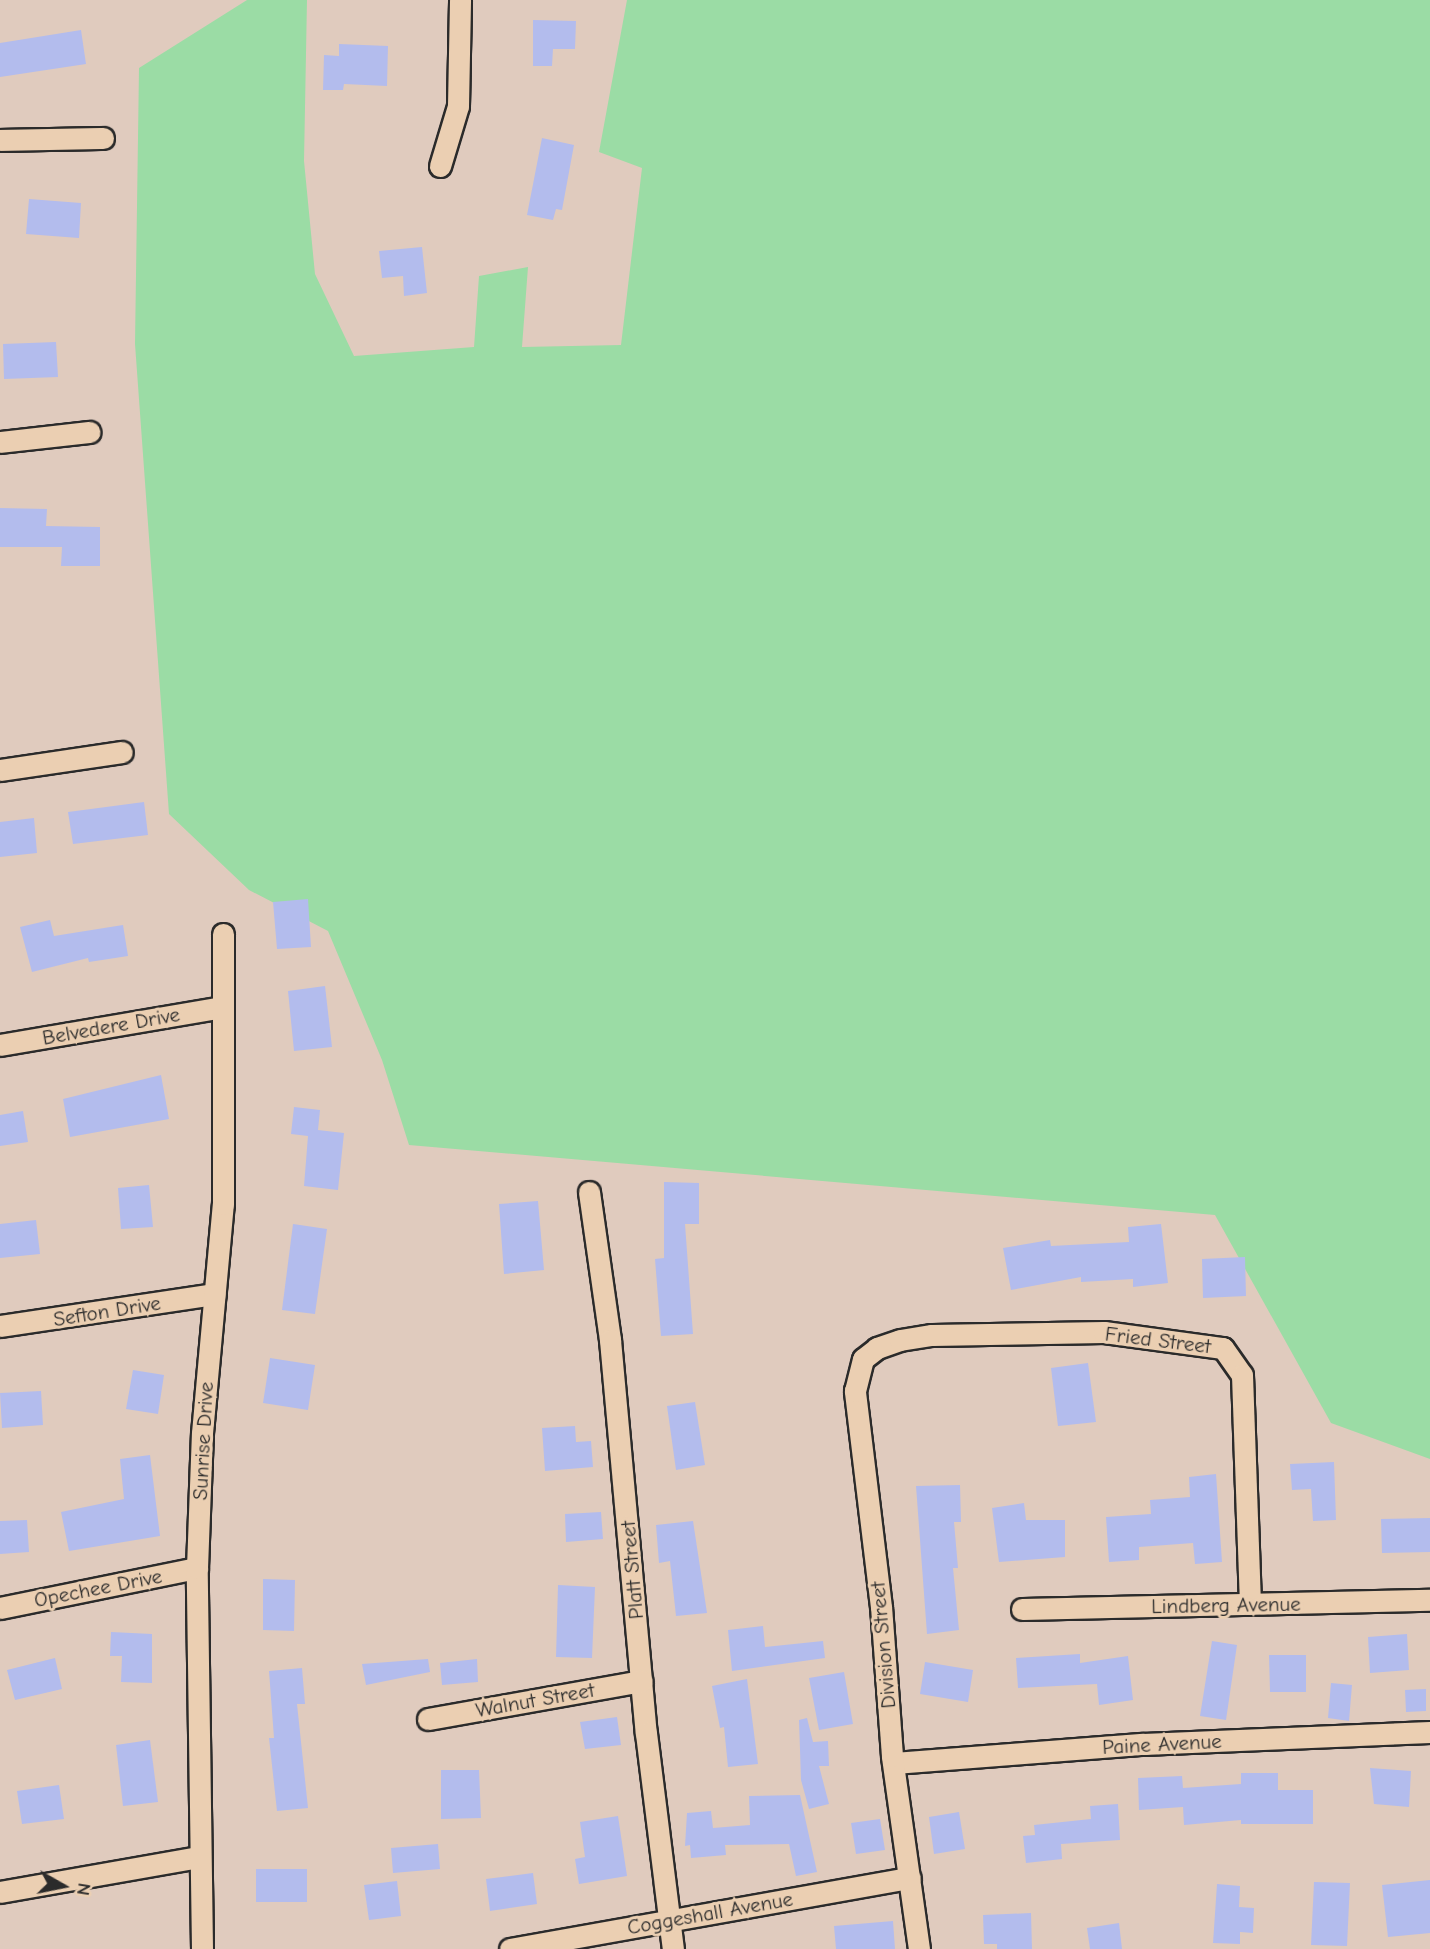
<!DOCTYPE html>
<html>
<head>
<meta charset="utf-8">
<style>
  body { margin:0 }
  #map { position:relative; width:1430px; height:1949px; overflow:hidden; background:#e0cbbe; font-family:"Comic Neue",sans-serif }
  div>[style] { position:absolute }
  .green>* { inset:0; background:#9bdca5 }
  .building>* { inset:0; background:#b3bced }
  .roads { filter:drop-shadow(2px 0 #2b2b2b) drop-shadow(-2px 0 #2b2b2b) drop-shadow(0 2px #2b2b2b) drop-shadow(0 -2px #2b2b2b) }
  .minor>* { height:21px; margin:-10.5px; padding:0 10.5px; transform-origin:10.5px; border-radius:10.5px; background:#ebcfb2 }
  span { translate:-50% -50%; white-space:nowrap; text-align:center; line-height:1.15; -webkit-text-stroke:6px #ebcfb2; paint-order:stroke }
  .street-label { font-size:21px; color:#2b2b2b }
  .north { position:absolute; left:28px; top:1851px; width:70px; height:70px; -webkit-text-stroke:5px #ebcfb2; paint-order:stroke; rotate:99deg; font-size:19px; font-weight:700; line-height:28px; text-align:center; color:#2b2b2b }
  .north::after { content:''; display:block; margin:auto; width:24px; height:32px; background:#2b2b2b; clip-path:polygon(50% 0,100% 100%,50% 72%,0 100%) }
</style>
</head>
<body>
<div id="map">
  <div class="green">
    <div style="clip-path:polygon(247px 0,307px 0,304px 161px,315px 274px,354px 356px,474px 347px,479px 276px,528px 267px,522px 347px,621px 345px,642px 168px,599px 152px,627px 0,1430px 0,1430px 1459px,1331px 1423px,1215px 1215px,409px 1145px,382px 1060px,328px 931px,249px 890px,169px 814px,135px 344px,139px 68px)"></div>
  </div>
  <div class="building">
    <div style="clip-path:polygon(533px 20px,576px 21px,575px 49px,553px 49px,552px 66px,533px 66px)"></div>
    <div style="clip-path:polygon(81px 30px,86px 64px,0 77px,0 43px)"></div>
    <div style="clip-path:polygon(339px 44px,388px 46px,387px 86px,344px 84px,343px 90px,323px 90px,324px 55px,339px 56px)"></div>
    <div style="clip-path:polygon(542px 138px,574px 145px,562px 210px,556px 209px,553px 220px,527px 215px)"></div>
    <div style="clip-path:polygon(29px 199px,81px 203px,79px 238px,26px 234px)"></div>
    <div style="clip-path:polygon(422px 247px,427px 293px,404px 296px,403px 276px,382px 278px,379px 251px)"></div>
    <div style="clip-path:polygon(56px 342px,58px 377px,4px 379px,3px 344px)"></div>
    <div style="clip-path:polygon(0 508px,47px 509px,46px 526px,100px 527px,100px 566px,61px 566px,62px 547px,0 547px)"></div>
    <div style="clip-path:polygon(144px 802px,148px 835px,73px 844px,68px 812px)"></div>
    <div style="clip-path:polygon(34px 818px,37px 853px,0 857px,0 822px)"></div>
    <div style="clip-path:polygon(308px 899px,311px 947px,277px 949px,273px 902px)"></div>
    <div style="clip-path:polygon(50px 920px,54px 936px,123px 925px,128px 956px,89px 962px,88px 958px,32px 972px,20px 927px)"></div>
    <div style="clip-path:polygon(325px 986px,332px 1047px,294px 1051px,288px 991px)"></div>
    <div style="clip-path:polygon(161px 1075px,169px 1119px,70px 1137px,63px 1099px)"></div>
    <div style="clip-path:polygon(294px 1107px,320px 1110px,318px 1130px,344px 1133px,338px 1190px,304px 1186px,308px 1136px,291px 1134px)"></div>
    <div style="clip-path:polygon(23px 1111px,28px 1142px,0 1146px,0 1115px)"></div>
    <div style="clip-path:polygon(664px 1182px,699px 1183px,699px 1224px,685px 1224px,693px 1334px,661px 1336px,655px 1259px,664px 1258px)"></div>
    <div style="clip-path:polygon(149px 1185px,153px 1227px,121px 1229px,118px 1188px)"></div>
    <div style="clip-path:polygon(538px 1201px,544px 1270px,504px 1274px,499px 1204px)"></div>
    <div style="clip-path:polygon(36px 1220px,40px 1254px,0 1258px,0 1224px)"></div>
    <div style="clip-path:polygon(293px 1224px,327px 1229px,315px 1314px,282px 1310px)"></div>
    <div style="clip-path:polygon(1161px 1224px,1168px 1283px,1133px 1287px,1133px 1279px,1081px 1282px,1081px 1277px,1011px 1290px,1003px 1248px,1050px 1240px,1051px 1246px,1129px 1242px,1128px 1227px)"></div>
    <div style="clip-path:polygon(1245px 1257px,1246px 1296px,1203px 1298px,1202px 1259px)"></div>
    <div style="clip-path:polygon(270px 1358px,315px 1365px,308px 1410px,263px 1403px)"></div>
    <div style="clip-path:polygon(1088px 1363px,1096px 1422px,1058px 1426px,1051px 1368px)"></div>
    <div style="clip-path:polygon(133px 1370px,164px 1375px,158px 1414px,126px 1409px)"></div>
    <div style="clip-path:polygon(41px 1391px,43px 1425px,2px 1428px,0 1393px)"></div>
    <div style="clip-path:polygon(695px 1402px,705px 1465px,676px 1470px,667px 1406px)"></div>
    <div style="clip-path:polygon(575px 1426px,576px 1442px,591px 1441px,593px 1467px,545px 1471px,542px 1428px)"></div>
    <div style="clip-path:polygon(150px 1455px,160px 1536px,69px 1551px,61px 1512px,124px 1499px,120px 1459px)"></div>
    <div style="clip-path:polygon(1334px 1462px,1336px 1520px,1313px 1521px,1311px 1489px,1292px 1490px,1290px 1464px)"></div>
    <div style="clip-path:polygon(1216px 1474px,1222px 1562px,1195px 1564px,1193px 1543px,1139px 1547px,1139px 1560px,1109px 1562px,1106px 1517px,1151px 1514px,1150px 1500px,1190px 1497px,1189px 1477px)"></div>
    <div style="clip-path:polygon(960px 1485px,961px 1522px,954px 1522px,958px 1568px,953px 1568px,959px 1630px,927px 1634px,916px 1486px)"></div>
    <div style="clip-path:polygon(1024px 1503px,1026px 1520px,1065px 1520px,1065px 1557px,999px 1562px,992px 1508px)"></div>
    <div style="clip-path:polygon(601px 1512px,603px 1539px,566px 1542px,565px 1514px)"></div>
    <div style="clip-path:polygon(1430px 1518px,1430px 1552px,1382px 1553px,1381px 1519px)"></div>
    <div style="clip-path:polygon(27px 1520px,29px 1552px,0 1554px,0 1521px)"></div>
    <div style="clip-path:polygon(693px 1521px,707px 1613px,676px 1616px,670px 1561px,659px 1563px,656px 1525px)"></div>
    <div style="clip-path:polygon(263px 1579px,295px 1580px,294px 1631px,263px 1630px)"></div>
    <div style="clip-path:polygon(558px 1585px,595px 1587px,592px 1658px,556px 1657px)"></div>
    <div style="clip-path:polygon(763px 1626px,765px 1647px,823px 1641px,825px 1658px,732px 1671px,728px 1630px)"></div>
    <div style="clip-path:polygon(111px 1632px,152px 1634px,152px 1683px,121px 1682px,122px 1656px,110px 1656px)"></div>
    <div style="clip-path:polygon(1407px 1634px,1409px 1670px,1370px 1673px,1368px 1637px)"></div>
    <div style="clip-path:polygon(1212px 1641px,1237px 1645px,1226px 1720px,1200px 1716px)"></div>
    <div style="clip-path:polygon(1080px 1654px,1080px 1663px,1128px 1656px,1133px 1700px,1099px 1705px,1097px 1684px,1018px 1688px,1016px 1658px)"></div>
    <div style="clip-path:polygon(1269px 1655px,1306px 1655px,1306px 1692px,1270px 1692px)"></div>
    <div style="clip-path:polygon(55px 1658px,62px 1689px,15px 1700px,7px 1670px)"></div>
    <div style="clip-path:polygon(428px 1659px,430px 1672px,366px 1685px,362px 1664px)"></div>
    <div style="clip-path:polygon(477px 1659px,478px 1682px,442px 1685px,440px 1663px)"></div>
    <div style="clip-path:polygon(925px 1662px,973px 1670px,968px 1702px,920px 1694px)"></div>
    <div style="clip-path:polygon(302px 1668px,305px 1704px,297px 1704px,308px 1808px,277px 1811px,269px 1738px,274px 1738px,269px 1671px)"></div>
    <div style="clip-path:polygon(844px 1672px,853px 1724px,819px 1730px,809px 1678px)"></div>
    <div style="clip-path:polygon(747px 1679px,758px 1764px,728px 1767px,724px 1727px,720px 1728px,712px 1686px)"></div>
    <div style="clip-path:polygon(1331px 1683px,1352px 1685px,1349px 1721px,1328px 1718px)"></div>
    <div style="clip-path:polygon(1426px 1689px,1426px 1711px,1406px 1712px,1405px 1690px)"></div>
    <div style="clip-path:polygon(617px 1717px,621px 1745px,585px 1749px,580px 1722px)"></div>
    <div style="clip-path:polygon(807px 1718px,813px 1742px,828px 1741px,829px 1766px,819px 1766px,829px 1804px,809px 1809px,801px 1780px,799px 1720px)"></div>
    <div style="clip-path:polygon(150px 1740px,158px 1802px,123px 1806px,116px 1745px)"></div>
    <div style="clip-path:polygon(1370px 1768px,1411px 1771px,1409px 1807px,1374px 1804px)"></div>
    <div style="clip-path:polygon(441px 1770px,479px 1770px,481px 1818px,441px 1819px)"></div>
    <div style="clip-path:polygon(1241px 1773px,1278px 1773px,1278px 1790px,1313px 1790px,1313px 1824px,1241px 1824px,1241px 1820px,1184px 1825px,1183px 1807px,1139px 1810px,1138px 1778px,1182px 1776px,1183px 1788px,1241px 1784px)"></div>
    <div style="clip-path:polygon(59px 1785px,64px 1819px,22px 1824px,17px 1791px)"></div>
    <div style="clip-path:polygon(800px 1795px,817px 1872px,796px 1876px,789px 1844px,725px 1845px,726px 1855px,691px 1858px,690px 1845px,685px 1846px,687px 1813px,711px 1811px,713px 1828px,750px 1825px,749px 1796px)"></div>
    <div style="clip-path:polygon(1118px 1804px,1120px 1840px,1061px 1844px,1062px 1859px,1026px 1863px,1023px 1836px,1035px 1835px,1034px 1825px,1091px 1819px,1090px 1806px)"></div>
    <div style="clip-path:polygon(959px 1812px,965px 1849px,934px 1854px,929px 1817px)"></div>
    <div style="clip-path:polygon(618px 1816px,627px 1876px,579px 1884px,575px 1859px,585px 1857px,580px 1822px)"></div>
    <div style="clip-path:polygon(880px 1819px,885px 1850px,856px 1854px,851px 1823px)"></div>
    <div style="clip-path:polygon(438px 1844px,440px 1869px,393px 1873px,391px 1848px)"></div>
    <div style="clip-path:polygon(256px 1869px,307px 1869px,307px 1902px,256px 1902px)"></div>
    <div style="clip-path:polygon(533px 1873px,537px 1904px,490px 1911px,486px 1879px)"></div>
    <div style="clip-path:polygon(1430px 1880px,1430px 1933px,1388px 1937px,1382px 1885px)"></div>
    <div style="clip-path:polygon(397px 1881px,401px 1916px,369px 1920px,364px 1885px)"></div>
    <div style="clip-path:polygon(1314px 1882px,1350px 1883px,1347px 1946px,1311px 1945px)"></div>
    <div style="clip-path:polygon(1217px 1884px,1240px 1886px,1239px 1907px,1254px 1908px,1253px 1933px,1240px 1932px,1240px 1944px,1213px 1943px)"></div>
    <div style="clip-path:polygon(1031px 1913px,1032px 1949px,997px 1949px,997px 1944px,984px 1944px,983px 1915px)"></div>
    <div style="clip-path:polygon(893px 1921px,895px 1949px,836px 1949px,834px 1926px)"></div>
    <div style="clip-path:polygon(1119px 1923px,1122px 1949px,1090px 1949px,1087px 1928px)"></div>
  </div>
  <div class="roads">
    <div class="minor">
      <div style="left:0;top:140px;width:103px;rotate:-1.1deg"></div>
      <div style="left:440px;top:166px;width:63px;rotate:-73.3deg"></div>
      <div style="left:458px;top:106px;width:106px;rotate:-88.9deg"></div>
      <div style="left:0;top:442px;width:90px;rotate:-6.4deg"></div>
      <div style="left:0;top:770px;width:123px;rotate:-8.4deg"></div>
      <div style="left:0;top:1045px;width:225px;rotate:-9.7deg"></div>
      <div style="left:589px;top:1192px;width:149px;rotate:81.9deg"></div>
      <div style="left:610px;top:1340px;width:395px;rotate:84.8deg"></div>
      <div style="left:646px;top:1733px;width:218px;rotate:82.9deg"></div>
      <div style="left:0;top:1326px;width:217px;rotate:-8.5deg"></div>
      <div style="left:0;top:1608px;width:201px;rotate:-11.5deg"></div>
      <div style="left:1022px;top:1609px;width:408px;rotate:-1.3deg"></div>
      <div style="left:428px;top:1719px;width:217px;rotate:-10.1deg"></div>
      <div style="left:894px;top:1763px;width:250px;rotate:-4.4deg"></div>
      <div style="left:1143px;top:1744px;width:287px;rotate:-2.4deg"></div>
      <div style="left:0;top:1892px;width:202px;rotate:-10deg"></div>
      <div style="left:202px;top:1949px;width:381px;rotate:-90.8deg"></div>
      <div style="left:197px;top:1568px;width:135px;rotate:-87.9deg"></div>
      <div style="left:202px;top:1433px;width:230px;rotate:-84.8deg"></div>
      <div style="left:223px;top:1204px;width:270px;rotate:-90deg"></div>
      <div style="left:510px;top:1949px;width:406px;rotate:-10.1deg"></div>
      <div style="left:919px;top:1949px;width:195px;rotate:-98deg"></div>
      <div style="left:892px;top:1756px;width:149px;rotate:-94.2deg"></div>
      <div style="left:881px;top:1607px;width:218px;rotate:-96.9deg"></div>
      <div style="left:855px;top:1391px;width:33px;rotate:-76deg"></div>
      <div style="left:863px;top:1359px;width:18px;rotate:-38deg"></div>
      <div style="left:877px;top:1348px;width:24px;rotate:-19deg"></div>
      <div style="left:900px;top:1340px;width:32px;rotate:-9deg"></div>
      <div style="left:932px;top:1335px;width:172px;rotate:-1deg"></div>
      <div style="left:1104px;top:1332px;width:120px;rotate:7.7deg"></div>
      <div style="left:1223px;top:1348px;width:33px;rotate:55deg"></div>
      <div style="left:1242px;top:1375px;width:229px;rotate:88deg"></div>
    </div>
  </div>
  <div class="street-label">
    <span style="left:111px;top:1026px;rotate:-10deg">Belvedere Drive</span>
    <span style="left:107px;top:1311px;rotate:-9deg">Sefton Drive</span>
    <span style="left:1158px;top:1340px;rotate:7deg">Fried Street</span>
    <span style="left:203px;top:1441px;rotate:-87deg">Sunrise Drive</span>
    <span style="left:632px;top:1570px;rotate:-95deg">Platt Street</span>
    <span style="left:98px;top:1588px;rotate:-11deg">Opechee Drive</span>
    <span style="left:1226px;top:1605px;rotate:-1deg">Lindberg Avenue</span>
    <span style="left:883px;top:1645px;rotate:-95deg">Division Street</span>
    <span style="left:535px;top:1700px;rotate:-10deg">Walnut Street</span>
    <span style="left:1162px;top:1744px;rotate:-3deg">Paine Avenue</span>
    <span style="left:710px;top:1913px;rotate:-10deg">Coggeshall Avenue</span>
  </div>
  <div class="north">N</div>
</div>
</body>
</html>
